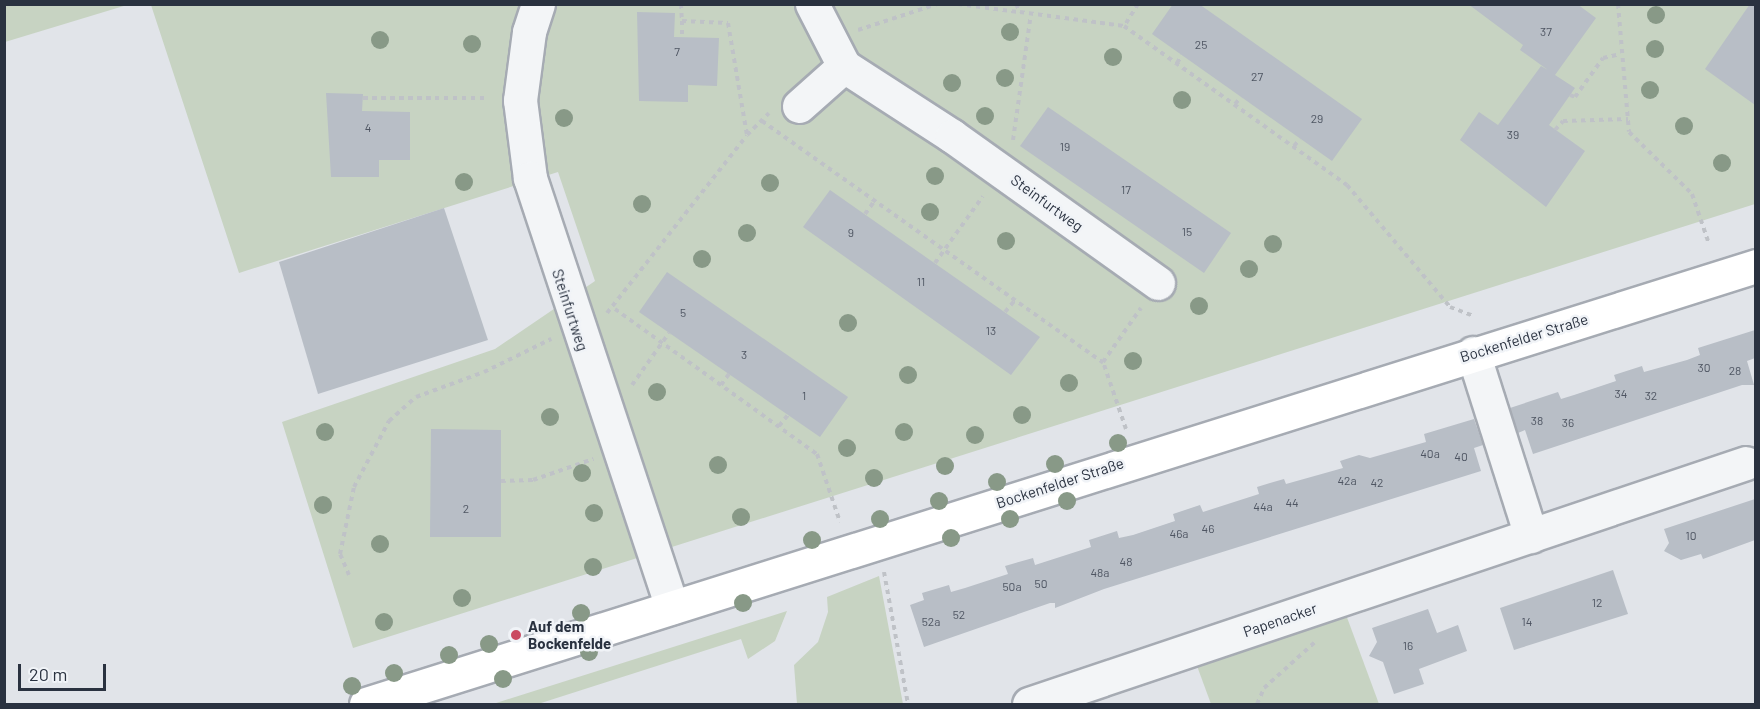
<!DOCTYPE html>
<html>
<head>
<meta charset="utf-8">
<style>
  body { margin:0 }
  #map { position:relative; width:1760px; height:709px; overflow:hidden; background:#e1e4e9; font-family:Barlow,sans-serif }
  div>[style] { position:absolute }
  .green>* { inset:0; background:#c7d3c2 }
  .building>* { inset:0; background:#b8bec6 }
  .path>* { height:4px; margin-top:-2px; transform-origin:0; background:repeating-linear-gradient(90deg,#bfc2c7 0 4.5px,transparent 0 9px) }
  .roads { filter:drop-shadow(2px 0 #a6abb3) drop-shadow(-2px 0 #a6abb3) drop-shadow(0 2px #a6abb3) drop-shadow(0 -2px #a6abb3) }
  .minor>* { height:33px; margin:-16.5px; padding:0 16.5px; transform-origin:16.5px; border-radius:16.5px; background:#f3f5f7 }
  .major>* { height:33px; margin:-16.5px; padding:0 16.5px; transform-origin:16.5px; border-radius:16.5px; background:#fff }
  .trees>* { width:18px; height:18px; margin:-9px; border-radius:50%; background:#889987 }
  .dots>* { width:16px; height:16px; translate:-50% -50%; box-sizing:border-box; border:3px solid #f0f3f7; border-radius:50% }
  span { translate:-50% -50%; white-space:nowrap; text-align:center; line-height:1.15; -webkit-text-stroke:5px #f0f3f7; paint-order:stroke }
  .number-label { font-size:12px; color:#4e5562 }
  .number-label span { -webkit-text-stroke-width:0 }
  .street-label { font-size:15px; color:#2a3240 }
  .poi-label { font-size:15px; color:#2a3240; font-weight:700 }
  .left { translate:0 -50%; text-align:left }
  .frame { position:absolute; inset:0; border:6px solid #2a3240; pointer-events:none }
  .scale { position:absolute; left:18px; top:664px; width:88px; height:27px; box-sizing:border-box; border:3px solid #2a3240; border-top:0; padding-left:8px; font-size:18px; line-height:21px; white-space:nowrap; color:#2a3240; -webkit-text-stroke:4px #f0f3f7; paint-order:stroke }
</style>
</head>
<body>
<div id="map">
  <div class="green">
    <div style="clip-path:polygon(5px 4px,127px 4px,127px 5px,5px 42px)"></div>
    <div style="clip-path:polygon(151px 5px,1755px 5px,1755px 204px,353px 648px,282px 422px,495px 349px,595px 281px,558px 172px,239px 273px)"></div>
    <div style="clip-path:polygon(879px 576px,903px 704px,797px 704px,794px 665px,818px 642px,828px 612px,827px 597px)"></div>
    <div style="clip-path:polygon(787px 611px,775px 641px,748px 659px,741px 639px,538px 704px,493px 704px)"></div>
    <div style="clip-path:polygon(1345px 612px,1379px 704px,1211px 704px,1197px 666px)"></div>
  </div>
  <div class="building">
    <div style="clip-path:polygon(1173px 4px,1199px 4px,1362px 119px,1332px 161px,1152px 34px)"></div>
    <div style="clip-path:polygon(1468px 4px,1577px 4px,1596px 18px,1555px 75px,1575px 88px,1549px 125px,1585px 151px,1546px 207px,1460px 140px,1479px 112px,1498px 125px,1541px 66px,1548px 70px,1520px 50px,1523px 45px)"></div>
    <div style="clip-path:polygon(1750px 4px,1755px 4px,1755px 105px,1705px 69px)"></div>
    <div style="clip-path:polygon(637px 12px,675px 13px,674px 37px,719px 38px,717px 86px,688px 85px,688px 102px,639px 101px)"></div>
    <div style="clip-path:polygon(326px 93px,363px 94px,362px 111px,410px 112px,410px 160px,379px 160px,379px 177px,331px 177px)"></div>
    <div style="clip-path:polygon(1048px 107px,1231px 233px,1204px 273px,1020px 146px)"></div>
    <div style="clip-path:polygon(830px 190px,1040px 337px,1011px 375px,803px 227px)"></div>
    <div style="clip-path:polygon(444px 208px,488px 340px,318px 394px,279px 262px)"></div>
    <div style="clip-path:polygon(667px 272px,848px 397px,820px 437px,639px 312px)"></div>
    <div style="clip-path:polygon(1755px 330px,1755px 358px,1747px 361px,1754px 385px,1742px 385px,1533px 454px,1525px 430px,1518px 433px,1510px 408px,1558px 392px,1561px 399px,1574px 395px,1616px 381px,1614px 375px,1642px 366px,1644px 372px,1687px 360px,1700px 355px,1698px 348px)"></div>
    <div style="clip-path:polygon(1474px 419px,1483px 445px,1474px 448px,1481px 471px,1104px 589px,1055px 608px,1055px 603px,1050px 603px,924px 647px,910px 605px,924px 600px,922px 593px,949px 585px,951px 592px,965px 588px,1008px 574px,1005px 566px,1033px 558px,1035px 565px,1091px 547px,1089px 540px,1117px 531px,1119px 538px,1133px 535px,1175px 521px,1173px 514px,1200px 505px,1203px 512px,1259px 494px,1257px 487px,1270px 483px,1284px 479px,1286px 484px,1343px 468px,1340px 461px,1359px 455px,1370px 458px,1426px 442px,1424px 434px)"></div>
    <div style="clip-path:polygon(431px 429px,501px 430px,501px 537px,430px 537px)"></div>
    <div style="clip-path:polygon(1755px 499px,1755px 540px,1703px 559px,1701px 554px,1681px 560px,1664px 551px,1669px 543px,1664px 529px)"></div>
    <div style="clip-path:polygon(1613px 570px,1628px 614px,1514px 650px,1500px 608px)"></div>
    <div style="clip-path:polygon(1428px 609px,1437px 633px,1458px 625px,1467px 651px,1419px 669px,1424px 684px,1394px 694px,1383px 662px,1369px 656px,1377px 642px,1372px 628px)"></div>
  </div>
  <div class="path">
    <div style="left:681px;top:4px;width:17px;rotate:87deg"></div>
    <div style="left:682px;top:21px;width:46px;rotate:2.5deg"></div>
    <div style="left:728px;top:23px;width:114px;rotate:80.4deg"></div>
    <div style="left:747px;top:135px;width:31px;rotate:-45deg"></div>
    <div style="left:958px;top:4px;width:62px;rotate:7.5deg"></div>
    <div style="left:1016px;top:4px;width:9px;rotate:63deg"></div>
    <div style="left:1020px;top:12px;width:105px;rotate:7.7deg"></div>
    <div style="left:1138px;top:4px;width:26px;rotate:122deg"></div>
    <div style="left:1124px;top:26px;width:274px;rotate:35.5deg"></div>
    <div style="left:1347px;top:185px;width:160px;rotate:49.8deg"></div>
    <div style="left:1450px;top:307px;width:25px;rotate:21deg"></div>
    <div style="left:1618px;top:4px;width:128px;rotate:85.1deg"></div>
    <div style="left:1629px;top:132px;width:88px;rotate:44.5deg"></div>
    <div style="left:1692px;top:194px;width:53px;rotate:71.2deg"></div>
    <div style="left:682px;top:21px;width:16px;rotate:90deg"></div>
    <div style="left:858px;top:30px;width:83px;rotate:-18.2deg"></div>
    <div style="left:1177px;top:63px;width:9px;rotate:-58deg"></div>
    <div style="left:1570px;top:95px;width:5px;rotate:22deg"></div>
    <div style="left:1575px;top:97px;width:48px;rotate:-54.3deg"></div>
    <div style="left:1603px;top:58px;width:18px;rotate:-13deg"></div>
    <div style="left:363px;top:98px;width:126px"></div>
    <div style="left:1235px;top:104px;width:9px;rotate:-49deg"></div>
    <div style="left:762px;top:121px;width:418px;rotate:35.3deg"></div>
    <div style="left:1555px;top:130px;width:12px;rotate:-48deg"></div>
    <div style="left:1563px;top:121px;width:65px;rotate:-1.8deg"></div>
    <div style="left:1013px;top:140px;width:128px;rotate:-81.9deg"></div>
    <div style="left:1294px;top:146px;width:9px;rotate:-49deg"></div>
    <div style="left:865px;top:214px;width:17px;rotate:-54deg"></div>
    <div style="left:935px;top:263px;width:82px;rotate:-54.4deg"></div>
    <div style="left:615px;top:309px;width:249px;rotate:35.7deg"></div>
    <div style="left:817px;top:454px;width:72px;rotate:71.3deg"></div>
    <div style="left:1005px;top:312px;width:16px;rotate:-50deg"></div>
    <div style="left:607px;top:313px;width:226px;rotate:-51.8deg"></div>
    <div style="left:632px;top:385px;width:64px;rotate:-54.6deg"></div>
    <div style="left:721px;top:385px;width:14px;rotate:-54deg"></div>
    <div style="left:779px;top:426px;width:14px;rotate:-51deg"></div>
    <div style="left:1126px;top:429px;width:71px;rotate:-108.9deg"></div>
    <div style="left:1103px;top:362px;width:66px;rotate:-54.9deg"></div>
    <div style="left:501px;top:481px;width:32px;rotate:-2deg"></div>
    <div style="left:533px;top:480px;width:64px;rotate:-19.3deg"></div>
    <div style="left:884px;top:572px;width:134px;rotate:79.7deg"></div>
    <div style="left:349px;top:575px;width:23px;rotate:-113deg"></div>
    <div style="left:340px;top:554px;width:68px;rotate:-78.2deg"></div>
    <div style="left:354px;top:487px;width:75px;rotate:-62.1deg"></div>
    <div style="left:389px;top:421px;width:36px;rotate:-42deg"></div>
    <div style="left:416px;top:397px;width:72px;rotate:-20.2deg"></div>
    <div style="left:484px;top:372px;width:75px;rotate:-26.2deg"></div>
    <div style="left:1257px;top:704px;width:17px;rotate:-66deg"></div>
    <div style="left:1264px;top:688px;width:69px;rotate:-42deg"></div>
  </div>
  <div class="roads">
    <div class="minor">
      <div style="left:538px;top:4px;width:29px;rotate:108deg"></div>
      <div style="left:529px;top:32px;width:69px;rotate:97.5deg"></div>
      <div style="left:520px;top:100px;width:79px;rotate:82.7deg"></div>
      <div style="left:530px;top:178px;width:452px;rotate:71.7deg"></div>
      <div style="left:812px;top:4px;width:70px;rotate:62.7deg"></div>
      <div style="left:844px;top:66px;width:129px;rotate:32.9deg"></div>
      <div style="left:952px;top:136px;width:253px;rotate:35.5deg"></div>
      <div style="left:799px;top:106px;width:60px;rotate:-41.6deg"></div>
      <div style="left:1473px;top:353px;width:192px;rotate:72.4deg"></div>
      <div style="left:1029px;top:704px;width:756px;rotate:-18.58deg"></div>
    </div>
    <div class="major">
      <div style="left:366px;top:704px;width:1457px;rotate:-17.49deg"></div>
    </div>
  </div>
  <div class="trees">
    <div style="left:1656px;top:15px"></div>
    <div style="left:1010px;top:32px"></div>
    <div style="left:380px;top:40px"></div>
    <div style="left:472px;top:44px"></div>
    <div style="left:1655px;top:49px"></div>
    <div style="left:1113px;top:57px"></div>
    <div style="left:1005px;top:78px"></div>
    <div style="left:952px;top:83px"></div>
    <div style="left:1650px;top:90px"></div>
    <div style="left:1182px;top:100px"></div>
    <div style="left:985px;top:116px"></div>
    <div style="left:564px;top:118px"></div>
    <div style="left:1684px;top:126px"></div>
    <div style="left:1722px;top:163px"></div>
    <div style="left:935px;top:176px"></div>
    <div style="left:464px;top:182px"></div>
    <div style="left:770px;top:183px"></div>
    <div style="left:642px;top:204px"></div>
    <div style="left:930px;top:212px"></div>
    <div style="left:747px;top:233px"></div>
    <div style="left:1006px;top:241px"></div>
    <div style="left:1273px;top:244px"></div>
    <div style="left:702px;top:259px"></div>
    <div style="left:1249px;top:269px"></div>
    <div style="left:1199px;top:306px"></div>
    <div style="left:848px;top:323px"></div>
    <div style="left:1133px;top:361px"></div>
    <div style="left:908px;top:375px"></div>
    <div style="left:1069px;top:383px"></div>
    <div style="left:657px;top:392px"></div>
    <div style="left:1022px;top:415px"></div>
    <div style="left:550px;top:417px"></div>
    <div style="left:325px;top:432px"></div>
    <div style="left:904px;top:432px"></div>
    <div style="left:975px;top:435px"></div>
    <div style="left:1118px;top:443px"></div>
    <div style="left:847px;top:448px"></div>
    <div style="left:1055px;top:464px"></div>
    <div style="left:718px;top:465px"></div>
    <div style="left:945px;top:466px"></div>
    <div style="left:582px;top:473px"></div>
    <div style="left:874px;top:478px"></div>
    <div style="left:997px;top:482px"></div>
    <div style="left:939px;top:501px"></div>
    <div style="left:1067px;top:501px"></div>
    <div style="left:323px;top:505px"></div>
    <div style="left:594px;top:513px"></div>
    <div style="left:741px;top:517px"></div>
    <div style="left:880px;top:519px"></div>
    <div style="left:1010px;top:519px"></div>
    <div style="left:951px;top:538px"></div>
    <div style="left:812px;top:540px"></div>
    <div style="left:380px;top:544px"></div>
    <div style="left:593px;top:567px"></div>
    <div style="left:462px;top:598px"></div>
    <div style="left:743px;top:603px"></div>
    <div style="left:581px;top:613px"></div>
    <div style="left:384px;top:622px"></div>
    <div style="left:489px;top:644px"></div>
    <div style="left:589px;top:652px"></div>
    <div style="left:449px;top:655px"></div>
    <div style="left:394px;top:673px"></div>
    <div style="left:503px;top:679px"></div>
    <div style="left:352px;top:686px"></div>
  </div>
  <div class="dots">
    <div style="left:516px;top:635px;background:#ca4a60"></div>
  </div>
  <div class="number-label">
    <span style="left:1546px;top:32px">37</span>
    <span style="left:1201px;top:45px">25</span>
    <span style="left:677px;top:52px">7</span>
    <span style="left:1257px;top:77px">27</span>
    <span style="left:1317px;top:119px">29</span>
    <span style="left:368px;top:128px">4</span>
    <span style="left:1513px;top:135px">39</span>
    <span style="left:1065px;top:147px">19</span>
    <span style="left:1126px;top:190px">17</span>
    <span style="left:1187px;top:232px">15</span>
    <span style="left:851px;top:233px">9</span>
    <span style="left:921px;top:282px">11</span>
    <span style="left:683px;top:313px">5</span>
    <span style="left:991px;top:331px">13</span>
    <span style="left:744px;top:355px">3</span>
    <span style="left:1704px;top:368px">30</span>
    <span style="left:1735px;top:371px">28</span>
    <span style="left:1621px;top:394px">34</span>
    <span style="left:804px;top:396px">1</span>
    <span style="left:1651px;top:396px">32</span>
    <span style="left:1537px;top:421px">38</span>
    <span style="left:1568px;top:423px">36</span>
    <span style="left:1430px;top:454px">40a</span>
    <span style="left:1461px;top:457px">40</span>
    <span style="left:1347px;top:481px">42a</span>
    <span style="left:1377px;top:483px">42</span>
    <span style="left:1292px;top:503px">44</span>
    <span style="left:1263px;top:507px">44a</span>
    <span style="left:466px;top:509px">2</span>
    <span style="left:1208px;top:529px">46</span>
    <span style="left:1179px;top:534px">46a</span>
    <span style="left:1691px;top:536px">10</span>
    <span style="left:1126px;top:562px">48</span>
    <span style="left:1100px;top:573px">48a</span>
    <span style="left:1041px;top:584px">50</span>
    <span style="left:1012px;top:587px">50a</span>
    <span style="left:1597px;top:603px">12</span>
    <span style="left:959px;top:615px">52</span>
    <span style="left:931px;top:622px">52a</span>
    <span style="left:1527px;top:622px">14</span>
    <span style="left:1408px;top:646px">16</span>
  </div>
  <div class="street-label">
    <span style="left:1047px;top:203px;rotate:36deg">Steinfurtweg</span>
    <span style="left:570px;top:310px;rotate:72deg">Steinfurtweg</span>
    <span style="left:1524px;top:338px;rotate:-17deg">Bockenfelder Straße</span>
    <span style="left:1060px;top:483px;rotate:-18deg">Bockenfelder Straße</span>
    <span style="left:1280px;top:620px;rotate:-19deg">Papenacker</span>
  </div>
  <div class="poi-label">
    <span class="left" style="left:528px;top:635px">Auf dem<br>Bockenfelde</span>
  </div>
  <div class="frame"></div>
  <div class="scale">20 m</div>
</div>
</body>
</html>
